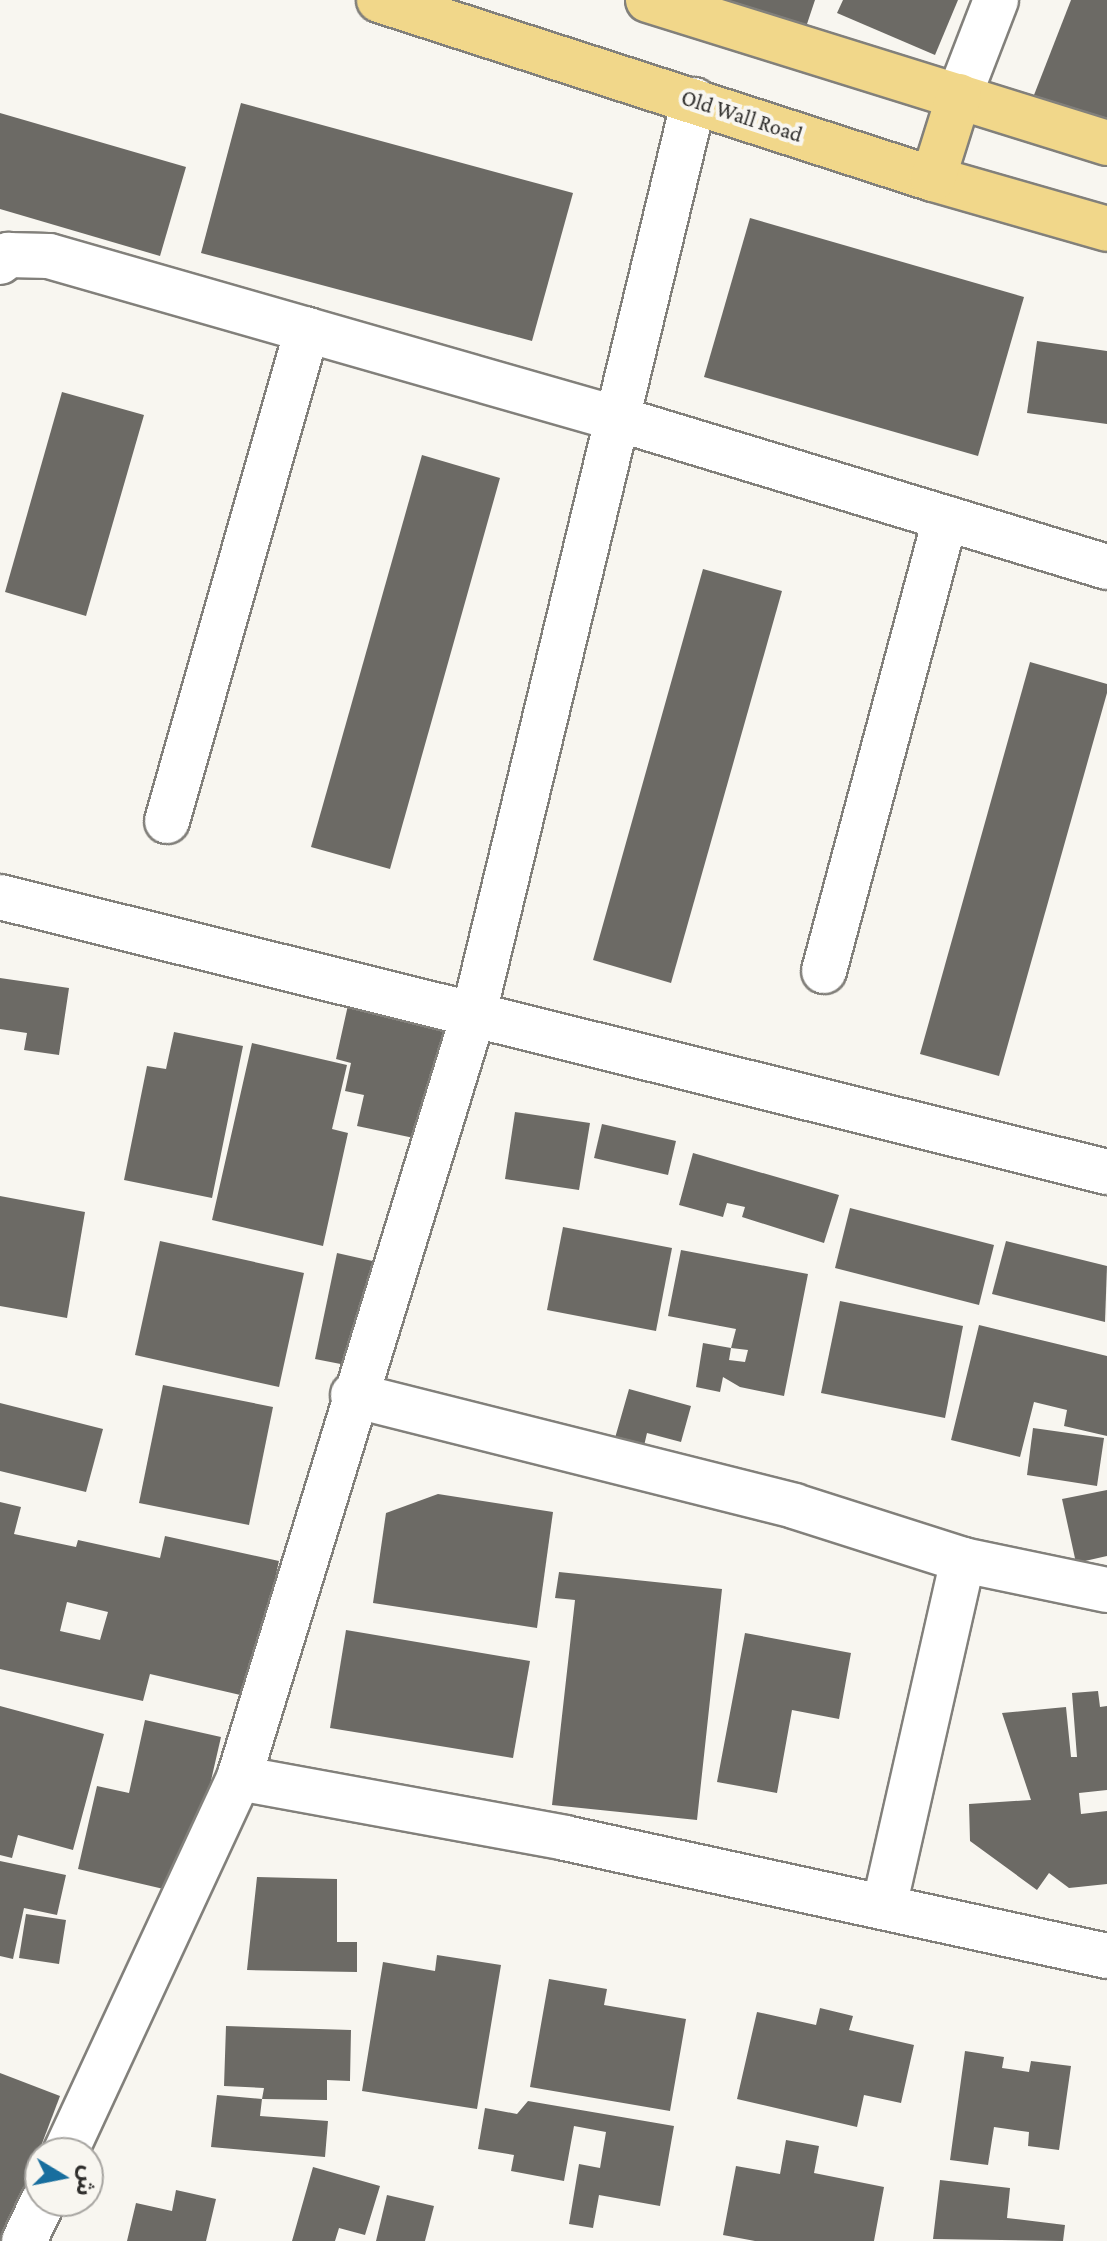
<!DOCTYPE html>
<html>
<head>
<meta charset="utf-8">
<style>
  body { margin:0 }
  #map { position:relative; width:1107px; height:2241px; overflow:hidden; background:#f8f6f0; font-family:"Crimson Pro","Noto Sans Arabic",serif }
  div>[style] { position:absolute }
  .building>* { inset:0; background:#6c6a65 }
  .roads { filter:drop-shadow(2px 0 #82807b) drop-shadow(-2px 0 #82807b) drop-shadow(0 2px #82807b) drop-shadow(0 -2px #82807b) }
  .minor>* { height:44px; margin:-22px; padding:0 22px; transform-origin:22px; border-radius:22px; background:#fff }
  .major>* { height:44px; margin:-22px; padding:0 22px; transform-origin:22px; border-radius:22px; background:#f1d78a }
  span { translate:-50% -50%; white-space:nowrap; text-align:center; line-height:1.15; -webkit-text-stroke:8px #f8f6f0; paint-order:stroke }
  .street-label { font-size:22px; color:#2f2e2c }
  .north { position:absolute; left:24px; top:2137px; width:80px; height:80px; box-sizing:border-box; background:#f8f6f0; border:2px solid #a8a6a2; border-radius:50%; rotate:100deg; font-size:22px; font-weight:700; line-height:32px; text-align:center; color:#2f2e2c }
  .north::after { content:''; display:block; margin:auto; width:28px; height:36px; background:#186e9e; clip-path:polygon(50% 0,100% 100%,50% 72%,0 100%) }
</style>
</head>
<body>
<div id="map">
  <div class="building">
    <div style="clip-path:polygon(675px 0,815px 0,801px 42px)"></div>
    <div style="clip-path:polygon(843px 0,958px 0,935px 55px,837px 13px)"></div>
    <div style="clip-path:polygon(1071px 0,1107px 0,1107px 123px,1034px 95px)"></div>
    <div style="clip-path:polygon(241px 103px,573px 193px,532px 341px,201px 253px)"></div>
    <div style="clip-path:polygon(0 113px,186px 167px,160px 256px,0 209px)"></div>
    <div style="clip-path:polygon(750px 218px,1024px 297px,978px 456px,704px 377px)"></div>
    <div style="clip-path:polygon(1037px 341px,1107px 351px,1107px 424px,1027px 413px)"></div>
    <div style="clip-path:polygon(62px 392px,144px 415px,86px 616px,5px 592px)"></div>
    <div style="clip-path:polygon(422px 455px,500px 478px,390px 869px,311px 847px)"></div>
    <div style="clip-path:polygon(703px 569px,782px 591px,671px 983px,593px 960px)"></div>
    <div style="clip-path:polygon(1030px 662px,1107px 684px,1107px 693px,999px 1076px,920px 1054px)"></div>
    <div style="clip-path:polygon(0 978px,69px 988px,59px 1055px,24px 1050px,27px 1033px,0 1029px)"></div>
    <div style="clip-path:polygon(350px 996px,455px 1018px,428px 1141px,357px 1126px,364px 1095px,345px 1091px,351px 1063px,336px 1059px)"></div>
    <div style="clip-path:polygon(174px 1032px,243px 1046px,212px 1198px,124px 1180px,147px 1066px,166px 1069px)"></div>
    <div style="clip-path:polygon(252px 1043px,347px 1065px,332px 1129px,348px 1133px,323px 1246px,212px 1220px)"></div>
    <div style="clip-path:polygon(515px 1112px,590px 1123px,579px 1190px,505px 1179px)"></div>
    <div style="clip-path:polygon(602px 1124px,676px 1141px,668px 1175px,594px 1158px)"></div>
    <div style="clip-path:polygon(693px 1153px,839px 1195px,824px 1243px,742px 1217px,745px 1207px,727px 1203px,723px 1217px,679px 1205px)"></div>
    <div style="clip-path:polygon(0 1196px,85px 1212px,67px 1318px,0 1306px)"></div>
    <div style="clip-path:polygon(850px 1208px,994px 1245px,979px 1305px,835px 1268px)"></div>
    <div style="clip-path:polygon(563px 1227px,672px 1248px,656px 1331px,547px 1310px)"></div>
    <div style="clip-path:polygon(160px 1241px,304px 1273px,279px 1387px,135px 1355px)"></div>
    <div style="clip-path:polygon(1006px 1241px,1107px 1266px,1105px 1322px,992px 1294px)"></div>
    <div style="clip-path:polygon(evenodd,681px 1250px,808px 1274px,784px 1396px,740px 1387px,723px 1377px,720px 1392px,696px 1387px,703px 1343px,731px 1348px,736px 1329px,668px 1316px,681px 1250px,731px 1348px,748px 1350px,745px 1362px,729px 1360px,731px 1348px)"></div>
    <div style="clip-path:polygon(337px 1253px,377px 1262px,356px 1367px,315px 1359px)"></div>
    <div style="clip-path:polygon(840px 1301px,963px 1326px,945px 1418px,821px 1393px)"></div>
    <div style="clip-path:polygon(979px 1325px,1107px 1356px,1107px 1436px,1064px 1426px,1067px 1410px,1034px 1402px,1020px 1457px,951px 1440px)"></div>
    <div style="clip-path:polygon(163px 1385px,273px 1407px,249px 1525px,139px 1503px)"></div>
    <div style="clip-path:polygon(629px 1389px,691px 1406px,681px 1442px,647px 1433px,644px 1446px,615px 1438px)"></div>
    <div style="clip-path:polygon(0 1403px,103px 1429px,86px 1492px,0 1471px)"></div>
    <div style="clip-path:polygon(1033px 1428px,1104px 1438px,1097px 1486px,1027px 1475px)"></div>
    <div style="clip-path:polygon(1107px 1490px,1107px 1556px,1076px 1563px,1062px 1499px)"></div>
    <div style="clip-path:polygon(438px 1494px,553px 1512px,537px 1628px,373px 1603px,386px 1513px)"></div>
    <div style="clip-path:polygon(evenodd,0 1502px,21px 1507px,14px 1534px,76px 1547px,78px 1540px,160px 1558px,165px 1536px,279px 1561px,249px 1697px,150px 1674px,143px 1701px,0 1669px,0 1502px,67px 1602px,108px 1612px,100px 1640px,60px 1631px,67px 1602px)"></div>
    <div style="clip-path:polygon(559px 1572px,722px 1589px,697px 1820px,552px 1805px,575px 1600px,555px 1598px)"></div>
    <div style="clip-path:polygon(346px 1630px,530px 1661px,513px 1758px,330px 1728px)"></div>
    <div style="clip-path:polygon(745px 1633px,851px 1653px,839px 1719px,792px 1710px,777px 1793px,717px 1782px)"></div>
    <div style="clip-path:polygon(1098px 1691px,1100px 1707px,1107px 1706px,1107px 1790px,1079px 1793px,1081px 1814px,1107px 1811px,1107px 1884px,1069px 1888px,1049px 1873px,1037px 1890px,970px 1841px,969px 1804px,1031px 1800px,1002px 1713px,1066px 1707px,1071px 1757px,1077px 1757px,1072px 1693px)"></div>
    <div style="clip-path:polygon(0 1706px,104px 1734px,73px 1850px,18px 1835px,12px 1858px,0 1855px)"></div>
    <div style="clip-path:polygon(145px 1720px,221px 1737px,185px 1894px,78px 1869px,97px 1786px,129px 1793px)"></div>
    <div style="clip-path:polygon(0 1861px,66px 1875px,57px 1915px,24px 1908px,13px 1959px,0 1956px)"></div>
    <div style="clip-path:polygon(257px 1877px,337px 1879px,337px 1942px,357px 1942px,357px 1972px,247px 1970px)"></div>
    <div style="clip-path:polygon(26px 1914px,66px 1920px,59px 1964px,19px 1958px)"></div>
    <div style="clip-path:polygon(437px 1955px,501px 1965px,477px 2109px,362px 2091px,383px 1962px,435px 1971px)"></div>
    <div style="clip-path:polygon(549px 1979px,607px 1989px,604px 2005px,686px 2019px,670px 2111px,530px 2087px)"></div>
    <div style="clip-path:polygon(820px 2008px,853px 2016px,849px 2030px,914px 2045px,901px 2103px,864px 2095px,857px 2127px,737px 2099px,757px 2012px,816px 2025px)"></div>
    <div style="clip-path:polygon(226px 2026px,351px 2030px,350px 2081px,327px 2080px,327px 2100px,262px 2099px,264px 2088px,224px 2086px)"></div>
    <div style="clip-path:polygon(965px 2051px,1004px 2057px,1002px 2068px,1029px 2072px,1031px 2061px,1071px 2066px,1059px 2150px,1028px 2146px,1029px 2132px,994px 2127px,988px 2165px,950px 2160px)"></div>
    <div style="clip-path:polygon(0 2073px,60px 2096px,5px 2241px,0 2241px)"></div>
    <div style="clip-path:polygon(217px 2095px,262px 2099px,260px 2116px,328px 2121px,325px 2157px,211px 2147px)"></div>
    <div style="clip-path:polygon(528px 2101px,674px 2126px,660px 2206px,599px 2195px,593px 2228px,569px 2224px,579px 2164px,600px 2168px,606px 2132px,574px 2126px,564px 2181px,511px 2171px,514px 2155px,478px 2149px,485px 2108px,517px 2114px)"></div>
    <div style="clip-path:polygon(786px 2140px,819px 2146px,814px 2173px,884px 2187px,874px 2241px,755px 2241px,723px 2235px,736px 2166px,780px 2174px)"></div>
    <div style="clip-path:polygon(313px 2167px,380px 2186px,365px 2235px,339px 2228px,335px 2241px,292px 2241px)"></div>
    <div style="clip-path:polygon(940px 2180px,1010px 2188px,1007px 2218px,1065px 2225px,1063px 2241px,933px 2239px)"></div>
    <div style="clip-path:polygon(176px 2190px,216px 2199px,206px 2241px,127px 2241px,136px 2203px,172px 2211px)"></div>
    <div style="clip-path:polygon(387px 2195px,434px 2206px,425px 2241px,376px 2241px)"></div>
  </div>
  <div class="roads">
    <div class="minor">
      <div style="left:959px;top:96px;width:103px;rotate:-68.9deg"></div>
      <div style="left:694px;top:100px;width:939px;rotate:103.55deg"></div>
      <div style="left:474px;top:1013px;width:800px;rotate:107.08deg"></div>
      <div style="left:239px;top:1778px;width:331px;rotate:10.4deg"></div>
      <div style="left:565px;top:1838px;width:555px;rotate:12.28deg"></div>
      <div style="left:0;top:262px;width:11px;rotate:-41deg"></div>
      <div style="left:8px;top:255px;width:41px;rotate:1.4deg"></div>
      <div style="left:49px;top:256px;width:589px;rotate:15.97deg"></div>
      <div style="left:615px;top:418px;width:514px;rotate:16.85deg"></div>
      <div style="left:167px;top:821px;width:511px;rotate:-74.09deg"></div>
      <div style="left:0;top:897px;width:1141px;rotate:13.95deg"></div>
      <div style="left:824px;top:971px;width:469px;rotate:-75deg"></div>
      <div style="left:353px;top:1395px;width:455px;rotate:14.1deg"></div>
      <div style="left:794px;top:1506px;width:177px;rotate:17.7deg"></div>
      <div style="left:963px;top:1560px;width:147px;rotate:11.8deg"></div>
      <div style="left:884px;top:1907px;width:356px;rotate:-77.2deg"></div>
      <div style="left:65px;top:2153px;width:413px;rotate:-65.1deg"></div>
      <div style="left:24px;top:2241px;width:44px;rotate:-64.6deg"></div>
    </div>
    <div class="major">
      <div style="left:379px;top:0;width:582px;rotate:17.91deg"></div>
      <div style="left:933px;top:179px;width:181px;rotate:16deg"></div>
      <div style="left:648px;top:0;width:481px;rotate:17.3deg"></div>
      <div style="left:933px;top:179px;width:87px;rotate:-72.6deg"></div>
    </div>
  </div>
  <div class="street-label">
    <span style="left:742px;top:116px;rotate:18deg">Old Wall Road</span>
  </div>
  <div class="north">ش</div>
</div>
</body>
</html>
